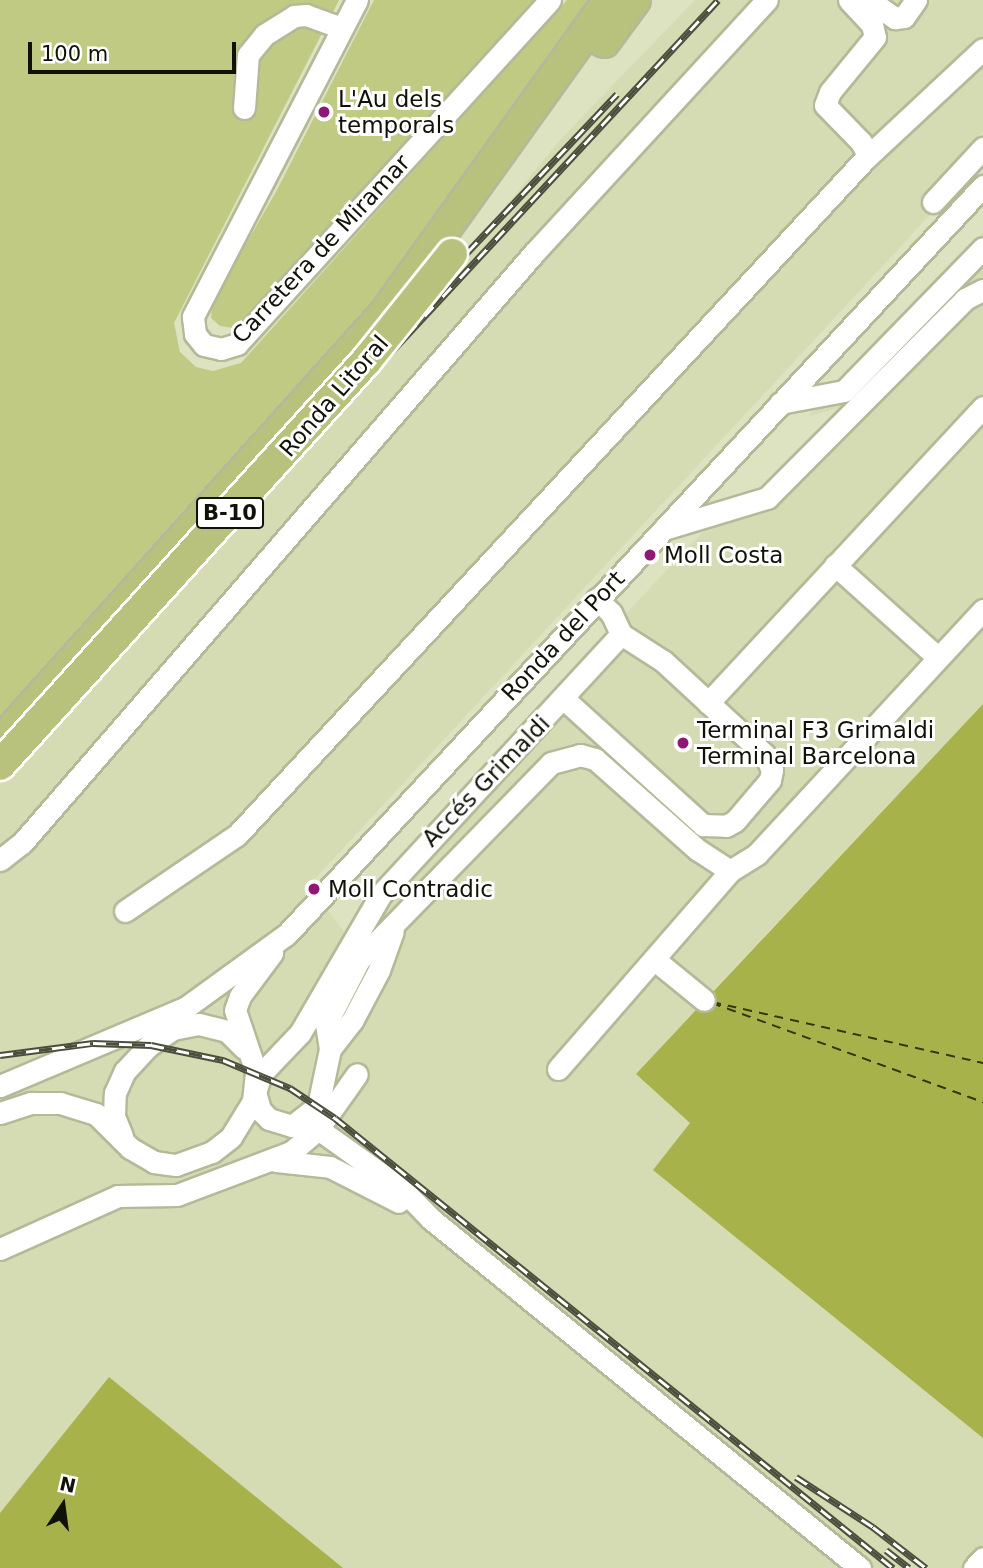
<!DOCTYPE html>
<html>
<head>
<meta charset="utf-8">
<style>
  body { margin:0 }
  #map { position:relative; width:983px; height:1568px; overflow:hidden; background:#dde2c1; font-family:"DejaVu Sans",sans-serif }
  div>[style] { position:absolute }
  .built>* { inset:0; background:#d5dbb2 }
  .green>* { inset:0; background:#c1ca82 }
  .water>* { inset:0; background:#a8b24a }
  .ferry>* { height:2px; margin-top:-1px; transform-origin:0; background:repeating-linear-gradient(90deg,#32360a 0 9px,transparent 0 16px) }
  .roads { filter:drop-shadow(2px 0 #b4b999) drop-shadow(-2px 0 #b4b999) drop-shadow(0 2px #b4b999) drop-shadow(0 -2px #b4b999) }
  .minor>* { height:21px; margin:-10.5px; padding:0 10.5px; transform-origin:10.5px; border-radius:10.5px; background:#fff }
  .highway>* { height:30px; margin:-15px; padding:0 15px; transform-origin:15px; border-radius:15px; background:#b9c27c }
  .rail>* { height:7px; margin-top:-3.5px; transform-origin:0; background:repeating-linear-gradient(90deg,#fff 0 13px,#4c4e3d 0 26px); box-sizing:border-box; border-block:2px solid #4c4e3d }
  .bridges { filter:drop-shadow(2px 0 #fff) drop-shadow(-2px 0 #fff) drop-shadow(0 2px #fff) drop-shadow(0 -2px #fff) }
  .highway-bridge>* { height:30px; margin:-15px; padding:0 15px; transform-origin:15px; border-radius:15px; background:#b9c27c }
  .dots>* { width:19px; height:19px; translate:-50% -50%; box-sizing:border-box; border:4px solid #fff; border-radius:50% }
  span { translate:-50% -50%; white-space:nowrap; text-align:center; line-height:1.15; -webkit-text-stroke:6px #fff; paint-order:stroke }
  .shield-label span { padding:2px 5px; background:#fff; border:2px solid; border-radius:5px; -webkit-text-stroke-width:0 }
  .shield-label { font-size:21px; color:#111207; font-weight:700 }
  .poi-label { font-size:23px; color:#111207 }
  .left { translate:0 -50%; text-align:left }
  .street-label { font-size:23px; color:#111207 }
  .north { position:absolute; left:28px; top:1470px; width:70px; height:70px; -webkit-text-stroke:5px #fff; paint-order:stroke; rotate:13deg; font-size:19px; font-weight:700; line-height:28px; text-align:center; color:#111207 }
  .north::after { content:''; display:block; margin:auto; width:24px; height:32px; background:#111207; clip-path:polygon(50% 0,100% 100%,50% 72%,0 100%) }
  .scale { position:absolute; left:28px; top:42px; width:208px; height:32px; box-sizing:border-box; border:4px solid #111207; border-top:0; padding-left:9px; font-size:21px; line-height:24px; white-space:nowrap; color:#111207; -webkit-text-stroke:5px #fff; paint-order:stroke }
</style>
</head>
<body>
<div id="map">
  <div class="built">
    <div style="clip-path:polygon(695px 0,983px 0,983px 131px,951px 165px,964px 178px,308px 886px,346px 934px,368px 893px,565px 678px,733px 500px,764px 488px,838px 408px,809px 416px,983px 232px,983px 704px,704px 1000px,690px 1123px,654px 1169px,983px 1435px,983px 1568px,343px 1568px,109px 1377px,0 1513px,0 784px,316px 438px,560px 140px)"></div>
  </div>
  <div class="green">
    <div style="clip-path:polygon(0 0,339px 0,174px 323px,180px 352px,196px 367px,213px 371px,241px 363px,567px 0,590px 0,384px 298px,0 726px)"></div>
    <div style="clip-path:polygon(374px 0,537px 0,254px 309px,233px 328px,220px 326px,211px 318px,212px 303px,277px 190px)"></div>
  </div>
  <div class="water">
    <div style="clip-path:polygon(983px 704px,983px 1438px,653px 1170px,690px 1123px,636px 1074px)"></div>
    <div style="clip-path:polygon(109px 1377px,343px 1568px,0 1568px,0 1513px)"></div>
  </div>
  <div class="ferry">
    <div style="left:712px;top:1002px;width:278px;rotate:12.7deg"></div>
    <div style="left:712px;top:1003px;width:289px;rotate:20.1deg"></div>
  </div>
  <div class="roads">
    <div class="minor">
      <div style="left:357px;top:0;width:357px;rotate:117.4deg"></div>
      <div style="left:193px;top:317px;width:17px;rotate:83deg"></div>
      <div style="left:195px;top:334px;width:14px;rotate:51deg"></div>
      <div style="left:204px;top:345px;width:17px;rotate:13deg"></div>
      <div style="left:221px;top:349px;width:17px;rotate:-17deg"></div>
      <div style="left:237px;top:344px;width:465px;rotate:-47.7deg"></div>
      <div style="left:849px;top:0;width:34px;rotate:47deg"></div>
      <div style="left:872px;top:25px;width:12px;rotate:76deg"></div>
      <div style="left:875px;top:37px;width:71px;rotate:129.3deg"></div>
      <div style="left:830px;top:92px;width:14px;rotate:111deg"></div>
      <div style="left:825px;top:105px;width:52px;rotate:45.8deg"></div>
      <div style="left:861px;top:142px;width:13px;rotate:61deg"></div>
      <div style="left:867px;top:153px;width:6px;rotate:108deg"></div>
      <div style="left:869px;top:0;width:32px;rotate:35deg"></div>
      <div style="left:895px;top:18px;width:9px;rotate:-6deg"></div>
      <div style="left:904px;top:17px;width:21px;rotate:-55deg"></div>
      <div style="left:244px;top:108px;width:53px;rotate:-85.7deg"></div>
      <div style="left:248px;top:55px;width:26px;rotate:-51deg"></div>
      <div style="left:264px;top:35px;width:36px;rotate:-32deg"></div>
      <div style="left:294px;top:16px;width:12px;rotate:-5deg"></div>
      <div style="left:306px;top:15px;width:38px;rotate:20deg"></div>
      <div style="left:933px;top:202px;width:74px;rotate:-47.2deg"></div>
      <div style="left:780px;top:403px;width:65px;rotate:-10.6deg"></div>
      <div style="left:844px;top:391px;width:199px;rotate:-45.8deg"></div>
      <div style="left:664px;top:529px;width:108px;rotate:-16.8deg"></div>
      <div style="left:767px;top:498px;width:281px;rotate:-45.1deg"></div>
      <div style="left:965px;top:299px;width:20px;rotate:-27deg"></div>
      <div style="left:835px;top:565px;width:136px;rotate:42deg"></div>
      <div style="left:621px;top:634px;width:354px;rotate:132.7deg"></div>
      <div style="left:381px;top:894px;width:161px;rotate:120.2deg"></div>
      <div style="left:300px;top:1033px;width:57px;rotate:133.6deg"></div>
      <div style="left:261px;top:1074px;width:19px;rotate:108deg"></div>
      <div style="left:255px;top:1092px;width:19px;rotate:74deg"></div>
      <div style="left:260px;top:1110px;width:13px;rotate:45deg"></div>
      <div style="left:269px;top:1119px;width:24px;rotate:17deg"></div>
      <div style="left:292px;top:1126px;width:33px;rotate:-38deg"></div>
      <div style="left:318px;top:1106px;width:58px;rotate:-78.1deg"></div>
      <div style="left:330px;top:1049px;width:25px;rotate:-99deg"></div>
      <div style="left:326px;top:1024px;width:72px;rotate:-62.7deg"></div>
      <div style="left:359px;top:960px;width:275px;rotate:-45.7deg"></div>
      <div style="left:551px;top:763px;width:30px;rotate:-15deg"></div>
      <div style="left:580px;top:755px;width:16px;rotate:15deg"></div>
      <div style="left:595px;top:759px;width:137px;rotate:41.5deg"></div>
      <div style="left:698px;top:850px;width:38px;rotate:33deg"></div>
      <div style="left:730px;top:871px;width:32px;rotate:-32deg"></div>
      <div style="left:757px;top:854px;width:333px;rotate:-47.2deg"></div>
      <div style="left:564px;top:699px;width:188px;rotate:42.2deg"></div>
      <div style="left:703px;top:825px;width:23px;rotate:2deg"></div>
      <div style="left:726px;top:826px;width:10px;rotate:-29deg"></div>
      <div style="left:735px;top:821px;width:54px;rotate:-49.5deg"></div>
      <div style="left:770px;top:780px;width:10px;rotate:-79deg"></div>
      <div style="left:772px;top:770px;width:17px;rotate:-115deg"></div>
      <div style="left:765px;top:755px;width:139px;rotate:-137.3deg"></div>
      <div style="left:663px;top:661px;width:50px;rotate:-147.3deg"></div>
      <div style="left:621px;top:634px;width:23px;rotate:-115deg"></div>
      <div style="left:611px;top:613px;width:20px;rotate:-135deg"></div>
      <div style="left:708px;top:703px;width:404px;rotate:-47.1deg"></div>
      <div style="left:0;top:860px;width:28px;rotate:-38deg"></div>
      <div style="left:22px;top:843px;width:781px;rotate:-49.05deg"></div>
      <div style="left:534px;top:253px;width:344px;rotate:-47.4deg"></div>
      <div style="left:125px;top:911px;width:135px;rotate:-34.2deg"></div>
      <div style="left:237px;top:835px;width:923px;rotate:-47.11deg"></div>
      <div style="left:865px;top:159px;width:161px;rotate:-43deg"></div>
      <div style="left:655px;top:960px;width:63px;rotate:39.2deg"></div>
      <div style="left:330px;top:1049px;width:36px;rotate:-52deg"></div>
      <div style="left:352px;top:1021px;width:58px;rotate:-62.1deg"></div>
      <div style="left:379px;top:970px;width:41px;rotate:-70.3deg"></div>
      <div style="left:558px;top:1069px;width:262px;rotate:-49deg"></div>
      <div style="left:0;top:1086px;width:201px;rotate:-22.9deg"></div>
      <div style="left:185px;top:1008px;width:126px;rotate:-36deg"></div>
      <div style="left:287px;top:934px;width:1022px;rotate:-47.06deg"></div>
      <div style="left:0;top:1113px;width:33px;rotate:-18deg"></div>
      <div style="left:31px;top:1103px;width:29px"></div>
      <div style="left:60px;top:1103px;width:38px;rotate:17deg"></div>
      <div style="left:96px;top:1114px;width:48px;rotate:45deg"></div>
      <div style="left:130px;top:1148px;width:28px;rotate:30deg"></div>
      <div style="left:154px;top:1162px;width:22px;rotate:8deg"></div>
      <div style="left:176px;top:1165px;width:38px;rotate:-20deg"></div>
      <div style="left:212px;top:1152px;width:24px;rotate:-38deg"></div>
      <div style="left:231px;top:1137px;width:42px;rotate:-58.6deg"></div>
      <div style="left:253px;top:1101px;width:29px;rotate:-84deg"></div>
      <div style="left:256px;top:1072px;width:65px;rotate:-108.7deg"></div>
      <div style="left:235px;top:1010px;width:15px;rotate:-70deg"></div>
      <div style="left:240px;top:996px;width:54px;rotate:-53.3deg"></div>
      <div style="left:318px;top:1129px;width:102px;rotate:35.4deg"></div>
      <div style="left:401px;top:1188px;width:43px;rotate:45.9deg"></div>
      <div style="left:431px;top:1219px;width:553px;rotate:39.13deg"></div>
      <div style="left:122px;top:1136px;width:22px;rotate:-112deg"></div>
      <div style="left:114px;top:1116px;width:23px;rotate:-88deg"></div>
      <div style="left:115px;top:1093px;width:24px;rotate:-66deg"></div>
      <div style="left:125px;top:1071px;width:33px;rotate:-47deg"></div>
      <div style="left:147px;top:1047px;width:32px;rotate:-35deg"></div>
      <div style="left:173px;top:1029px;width:26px;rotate:-11deg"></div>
      <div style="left:199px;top:1024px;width:29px;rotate:14deg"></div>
      <div style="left:227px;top:1031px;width:24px;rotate:45deg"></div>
      <div style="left:276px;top:1161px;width:54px;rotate:6.3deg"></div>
      <div style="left:330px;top:1167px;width:77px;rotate:26.9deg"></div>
      <div style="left:0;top:1249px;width:129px;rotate:-24.2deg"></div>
      <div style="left:118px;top:1196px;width:59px;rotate:-1deg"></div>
      <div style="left:177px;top:1195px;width:122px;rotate:-20.7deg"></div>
      <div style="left:291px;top:1152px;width:35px;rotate:-40deg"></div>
      <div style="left:318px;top:1129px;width:67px;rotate:-54.7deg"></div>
      <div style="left:974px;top:1568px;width:13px;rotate:-48deg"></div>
    </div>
    <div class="highway">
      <div style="left:604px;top:42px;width:52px;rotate:-53.6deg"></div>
      <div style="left:0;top:742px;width:576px;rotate:-48.09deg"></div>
      <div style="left:385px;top:313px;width:385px;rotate:-54.4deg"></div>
    </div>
  </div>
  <div class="rail">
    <div style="left:0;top:755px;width:297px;rotate:-47.7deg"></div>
    <div style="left:200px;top:535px;width:607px;rotate:-46.6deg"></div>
    <div style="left:0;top:773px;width:1055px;rotate:-47.11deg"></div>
    <div style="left:0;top:1055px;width:94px;rotate:-7.4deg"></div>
    <div style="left:93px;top:1043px;width:58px;rotate:2deg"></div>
    <div style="left:151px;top:1045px;width:74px;rotate:11.8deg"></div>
    <div style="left:223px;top:1060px;width:73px;rotate:22.7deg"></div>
    <div style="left:290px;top:1088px;width:54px;rotate:33.7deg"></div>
    <div style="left:335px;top:1118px;width:717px;rotate:38.88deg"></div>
    <div style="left:796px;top:1477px;width:92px;rotate:33deg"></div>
    <div style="left:873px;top:1527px;width:67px;rotate:37.7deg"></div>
    <div style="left:886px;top:1550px;width:29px;rotate:38deg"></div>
  </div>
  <div class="bridges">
    <div class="highway-bridge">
      <div style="left:0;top:765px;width:547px;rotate:-47.82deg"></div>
      <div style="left:367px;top:360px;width:136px;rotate:-51.3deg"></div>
    </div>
  </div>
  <div class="dots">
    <div style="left:324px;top:112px;background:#8f1877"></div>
    <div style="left:650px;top:555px;background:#8f1877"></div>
    <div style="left:683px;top:743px;background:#8f1877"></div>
    <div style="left:314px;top:889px;background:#8f1877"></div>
  </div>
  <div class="shield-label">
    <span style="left:230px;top:513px">B-10</span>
  </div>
  <div class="poi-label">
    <span class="left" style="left:338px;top:112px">L'Au dels<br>temporals</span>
    <span class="left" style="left:664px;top:555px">Moll Costa</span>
    <span class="left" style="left:697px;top:743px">Terminal F3 Grimaldi<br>Terminal Barcelona</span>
    <span class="left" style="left:328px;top:889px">Moll Contradic</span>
  </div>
  <div class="street-label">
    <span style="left:321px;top:249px;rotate:-47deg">Carretera de Miramar</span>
    <span style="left:334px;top:396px;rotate:-49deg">Ronda Litoral</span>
    <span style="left:563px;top:636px;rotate:-47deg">Ronda del Port</span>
    <span style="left:486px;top:781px;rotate:-46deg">Accés Grimaldi</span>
  </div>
  <div class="north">N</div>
  <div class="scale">100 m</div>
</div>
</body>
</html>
